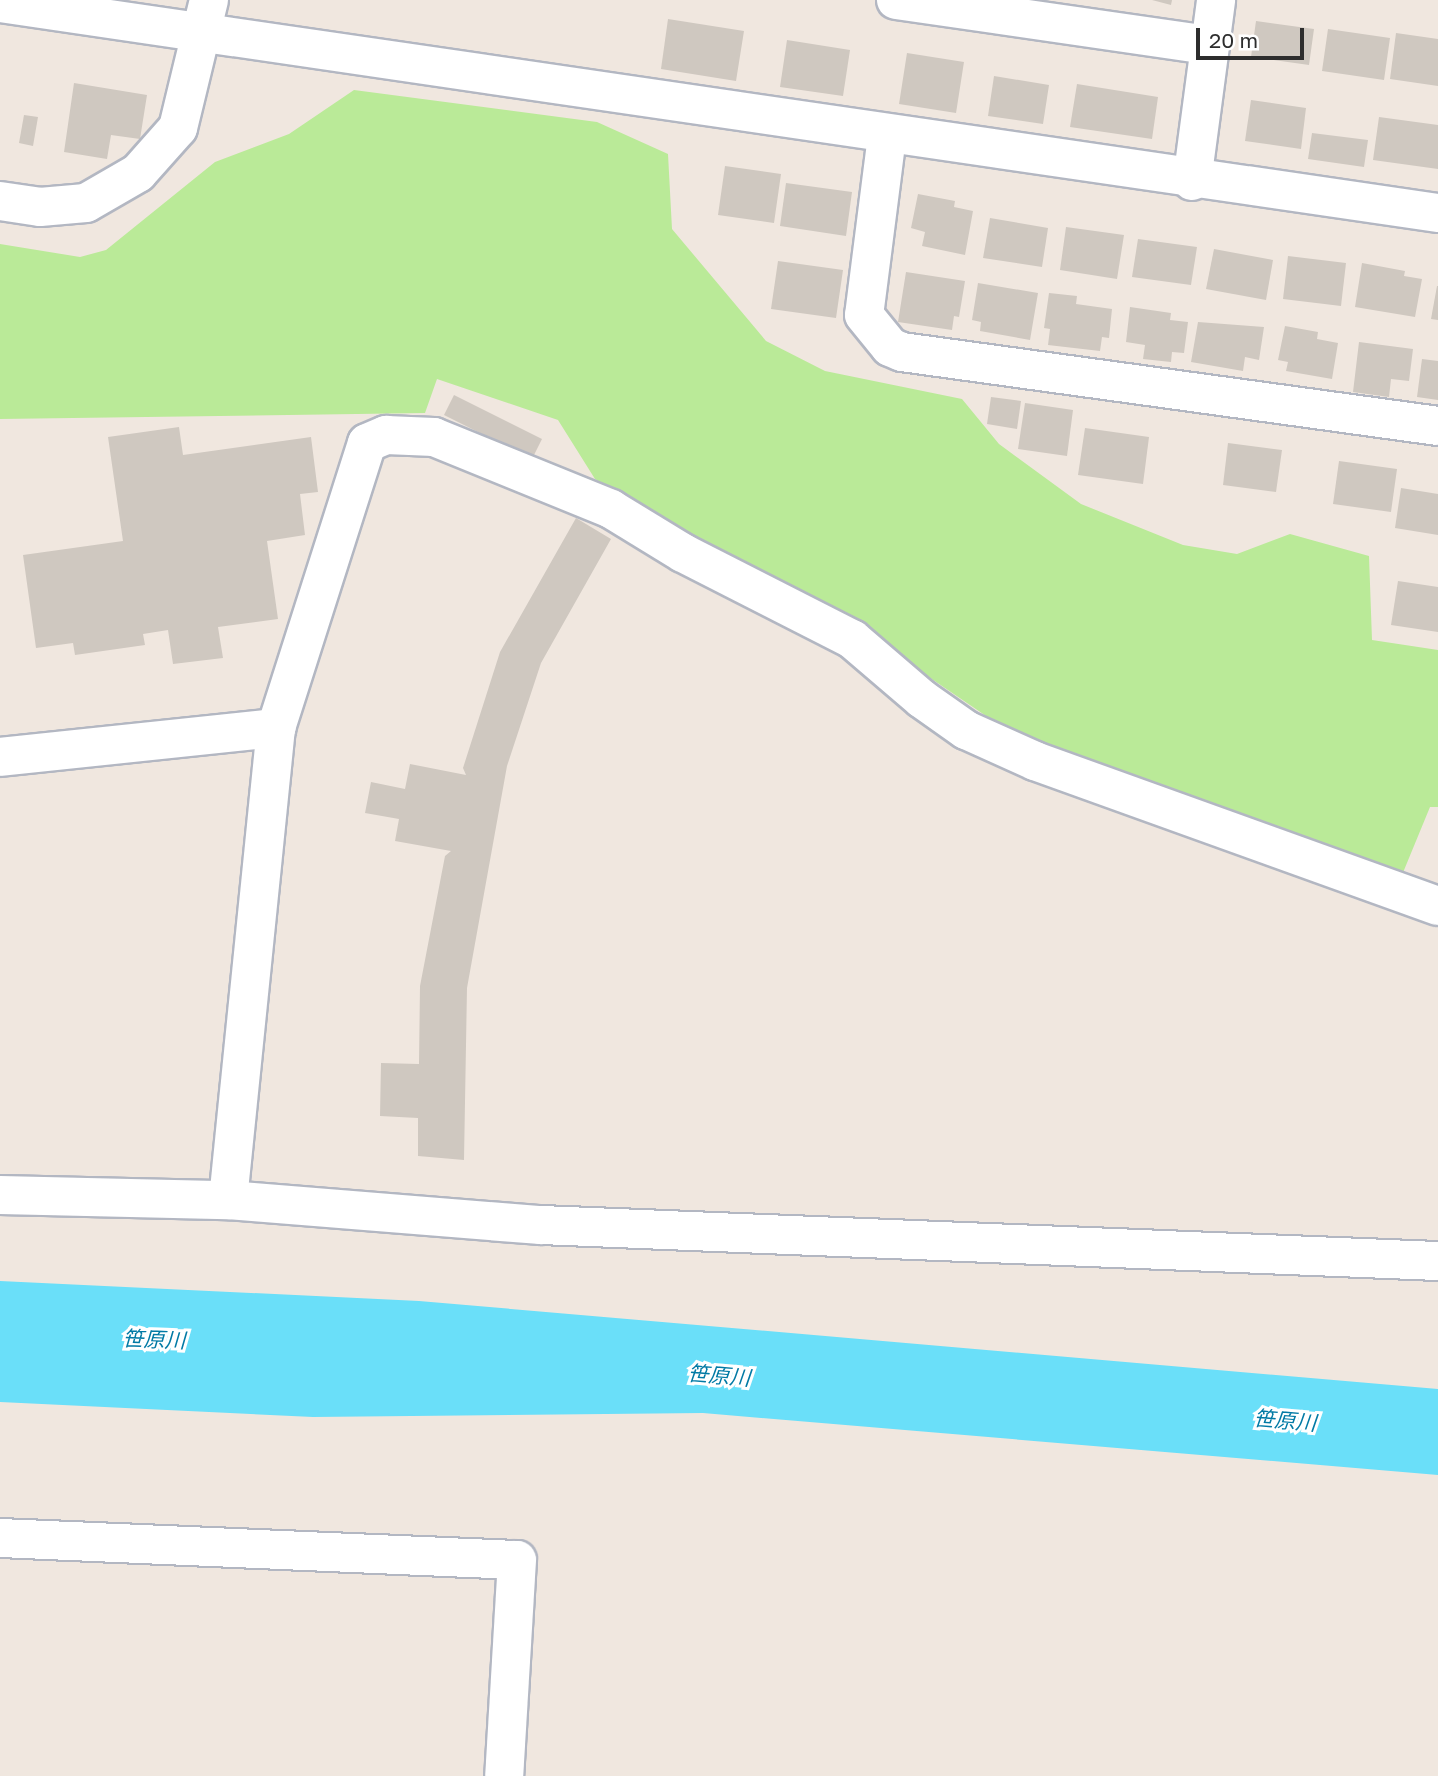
<!DOCTYPE html>
<html>
<head>
<meta charset="utf-8">
<style>
  body { margin:0 }
  #map { position:relative; width:1438px; height:1776px; overflow:hidden; background:#f0e7df; font-family:"Golos Text","Noto Sans JP",sans-serif }
  div>[style] { position:absolute }
  .green>* { inset:0; background:#baea98 }
  .water>* { inset:0; background:#6adff9 }
  .building>* { inset:0; background:#cfc8c0 }
  .roads { filter:drop-shadow(2px 0 #b3b7c2) drop-shadow(-2px 0 #b3b7c2) drop-shadow(0 2px #b3b7c2) drop-shadow(0 -2px #b3b7c2) }
  .minor>* { height:38px; margin:-19px; padding:0 19px; transform-origin:19px; border-radius:19px; background:#fff }
  span { translate:-50% -50%; white-space:nowrap; text-align:center; line-height:1.15; -webkit-text-stroke:6px #fff; paint-order:stroke }
  .water-label { font-size:21px; color:#027aa5; font-style:italic }
  .scale { position:absolute; left:1196px; top:28px; width:108px; height:32px; box-sizing:border-box; border:4px solid #2d2d2d; border-top:0; padding-left:9px; font-size:21px; line-height:24px; white-space:nowrap; color:#2d2d2d; -webkit-text-stroke:5px #fff; paint-order:stroke }
</style>
</head>
<body>
<div id="map">
  <div class="green">
    <div style="clip-path:polygon(354px 90px,597px 122px,668px 154px,672px 229px,766px 341px,825px 371px,962px 399px,999px 444px,1081px 504px,1183px 545px,1237px 554px,1290px 534px,1369px 556px,1372px 640px,1438px 650px,1438px 807px,1430px 807px,1402px 875px,1020px 739px,876px 641px,595px 479px,558px 420px,437px 379px,425px 413px,0 419px,0 244px,80px 257px,106px 250px,215px 162px,289px 134px)"></div>
  </div>
  <div class="water">
    <div style="clip-path:polygon(0 1281px,419px 1301px,1438px 1389px,1438px 1475px,703px 1413px,313px 1417px,0 1402px)"></div>
  </div>
  <div class="building">
    <div style="clip-path:polygon(1152px 0,1172px 0,1171px 5px)"></div>
    <div style="clip-path:polygon(668px 19px,744px 31px,736px 81px,661px 69px)"></div>
    <div style="clip-path:polygon(1256px 21px,1314px 29px,1309px 65px,1251px 57px)"></div>
    <div style="clip-path:polygon(1328px 29px,1390px 38px,1384px 80px,1322px 71px)"></div>
    <div style="clip-path:polygon(1396px 33px,1438px 39px,1438px 86px,1390px 79px)"></div>
    <div style="clip-path:polygon(787px 40px,850px 50px,843px 96px,780px 87px)"></div>
    <div style="clip-path:polygon(907px 53px,964px 62px,956px 113px,899px 104px)"></div>
    <div style="clip-path:polygon(994px 76px,1049px 85px,1043px 124px,988px 116px)"></div>
    <div style="clip-path:polygon(74px 83px,147px 95px,140px 139px,111px 135px,107px 159px,64px 152px)"></div>
    <div style="clip-path:polygon(1077px 84px,1158px 97px,1152px 139px,1070px 127px)"></div>
    <div style="clip-path:polygon(1251px 100px,1306px 108px,1301px 149px,1245px 141px)"></div>
    <div style="clip-path:polygon(24px 115px,38px 117px,33px 146px,19px 143px)"></div>
    <div style="clip-path:polygon(1379px 117px,1438px 125px,1438px 169px,1373px 160px)"></div>
    <div style="clip-path:polygon(1312px 133px,1368px 140px,1364px 167px,1308px 159px)"></div>
    <div style="clip-path:polygon(725px 166px,781px 174px,774px 223px,718px 215px)"></div>
    <div style="clip-path:polygon(786px 183px,852px 192px,846px 236px,780px 226px)"></div>
    <div style="clip-path:polygon(918px 194px,955px 201px,954px 207px,973px 211px,965px 255px,922px 246px,925px 232px,911px 228px)"></div>
    <div style="clip-path:polygon(990px 218px,1048px 228px,1042px 267px,983px 258px)"></div>
    <div style="clip-path:polygon(1066px 227px,1124px 235px,1117px 279px,1060px 270px)"></div>
    <div style="clip-path:polygon(1138px 239px,1197px 247px,1191px 285px,1132px 277px)"></div>
    <div style="clip-path:polygon(1214px 249px,1273px 260px,1266px 300px,1206px 289px)"></div>
    <div style="clip-path:polygon(1288px 256px,1346px 263px,1341px 306px,1283px 299px)"></div>
    <div style="clip-path:polygon(778px 261px,843px 270px,836px 318px,771px 309px)"></div>
    <div style="clip-path:polygon(1362px 263px,1405px 271px,1404px 276px,1422px 279px,1415px 317px,1355px 307px)"></div>
    <div style="clip-path:polygon(906px 272px,965px 281px,959px 317px,954px 316px,952px 330px,898px 322px)"></div>
    <div style="clip-path:polygon(978px 283px,1038px 293px,1030px 340px,980px 331px,981px 322px,972px 320px)"></div>
    <div style="clip-path:polygon(1437px 286px,1438px 286px,1438px 320px,1431px 319px)"></div>
    <div style="clip-path:polygon(1049px 293px,1077px 296px,1076px 304px,1112px 309px,1109px 338px,1102px 337px,1100px 351px,1048px 345px,1050px 329px,1044px 328px)"></div>
    <div style="clip-path:polygon(1130px 307px,1171px 313px,1170px 320px,1188px 322px,1184px 353px,1172px 352px,1171px 362px,1143px 359px,1145px 345px,1126px 342px)"></div>
    <div style="clip-path:polygon(1198px 322px,1264px 327px,1259px 360px,1245px 357px,1243px 371px,1191px 362px)"></div>
    <div style="clip-path:polygon(1285px 326px,1318px 332px,1317px 339px,1338px 343px,1332px 379px,1286px 371px,1288px 362px,1278px 360px)"></div>
    <div style="clip-path:polygon(1359px 342px,1413px 349px,1409px 381px,1391px 379px,1389px 397px,1353px 392px)"></div>
    <div style="clip-path:polygon(1422px 359px,1438px 361px,1438px 400px,1417px 397px)"></div>
    <div style="clip-path:polygon(454px 395px,542px 439px,532px 459px,444px 415px)"></div>
    <div style="clip-path:polygon(991px 397px,1021px 401px,1017px 429px,987px 424px)"></div>
    <div style="clip-path:polygon(1025px 403px,1073px 410px,1067px 456px,1018px 449px)"></div>
    <div style="clip-path:polygon(179px 427px,183px 455px,311px 437px,318px 492px,300px 494px,305px 535px,267px 541px,278px 619px,218px 627px,223px 658px,173px 664px,168px 630px,143px 634px,145px 645px,75px 655px,73px 643px,36px 648px,23px 555px,123px 541px,108px 437px)"></div>
    <div style="clip-path:polygon(1085px 428px,1149px 437px,1143px 484px,1078px 475px)"></div>
    <div style="clip-path:polygon(1228px 443px,1282px 450px,1276px 492px,1223px 485px)"></div>
    <div style="clip-path:polygon(1339px 461px,1397px 469px,1391px 512px,1333px 504px)"></div>
    <div style="clip-path:polygon(1401px 488px,1438px 494px,1438px 535px,1395px 528px)"></div>
    <div style="clip-path:polygon(576px 518px,611px 539px,541px 663px,507px 766px,467px 988px,464px 1160px,418px 1156px,418px 1118px,380px 1116px,381px 1063px,419px 1064px,420px 986px,445px 856px,451px 851px,395px 841px,399px 819px,365px 813px,371px 782px,405px 789px,410px 764px,466px 775px,463px 768px,500px 652px)"></div>
    <div style="clip-path:polygon(1398px 581px,1438px 587px,1438px 632px,1391px 625px)"></div>
  </div>
  <div class="roads">
    <div class="minor">
      <div style="left:896px;top:0;width:316px;rotate:8.2deg"></div>
      <div style="left:0;top:3px;width:1453px;rotate:8.31deg"></div>
      <div style="left:887px;top:136px;width:180px;rotate:97.3deg"></div>
      <div style="left:864px;top:315px;width:41px;rotate:50.9deg"></div>
      <div style="left:890px;top:347px;width:13px;rotate:23deg"></div>
      <div style="left:902px;top:352px;width:541px;rotate:7.86deg"></div>
      <div style="left:1192px;top:181px;width:183px;rotate:-82.4deg"></div>
      <div style="left:0;top:201px;width:40px;rotate:8.5deg"></div>
      <div style="left:40px;top:207px;width:46px;rotate:-5deg"></div>
      <div style="left:86px;top:203px;width:60px;rotate:-30deg"></div>
      <div style="left:138px;top:173px;width:60px;rotate:-48.4deg"></div>
      <div style="left:178px;top:128px;width:132px;rotate:-76.4deg"></div>
      <div style="left:0;top:757px;width:278px;rotate:-6deg"></div>
      <div style="left:0;top:1195px;width:228px;rotate:1.3deg"></div>
      <div style="left:228px;top:1200px;width:314px;rotate:4.6deg"></div>
      <div style="left:541px;top:1225px;width:898px;rotate:2.3deg"></div>
      <div style="left:228px;top:1200px;width:474px;rotate:-84.2deg"></div>
      <div style="left:276px;top:728px;width:299px;rotate:-72.3deg"></div>
      <div style="left:367px;top:443px;width:21px;rotate:-23deg"></div>
      <div style="left:386px;top:435px;width:48px;rotate:2.4deg"></div>
      <div style="left:434px;top:437px;width:191px;rotate:22.1deg"></div>
      <div style="left:611px;top:509px;width:84px;rotate:31.4deg"></div>
      <div style="left:683px;top:553px;width:190px;rotate:27deg"></div>
      <div style="left:852px;top:639px;width:92px;rotate:40.6deg"></div>
      <div style="left:922px;top:699px;width:54px;rotate:35.2deg"></div>
      <div style="left:966px;top:730px;width:76px;rotate:24.2deg"></div>
      <div style="left:1035px;top:761px;width:428px;rotate:19.8deg"></div>
      <div style="left:0;top:1538px;width:517px;rotate:2.44deg"></div>
      <div style="left:517px;top:1560px;width:216px;rotate:93.4deg"></div>
    </div>
  </div>
  <div class="water-label">
    <span style="left:154px;top:1339px;rotate:2deg">笹原川</span>
    <span style="left:719px;top:1375px;rotate:5deg">笹原川</span>
    <span style="left:1285px;top:1420px;rotate:5deg">笹原川</span>
  </div>
  <div class="scale">20 m</div>
</div>
</body>
</html>
